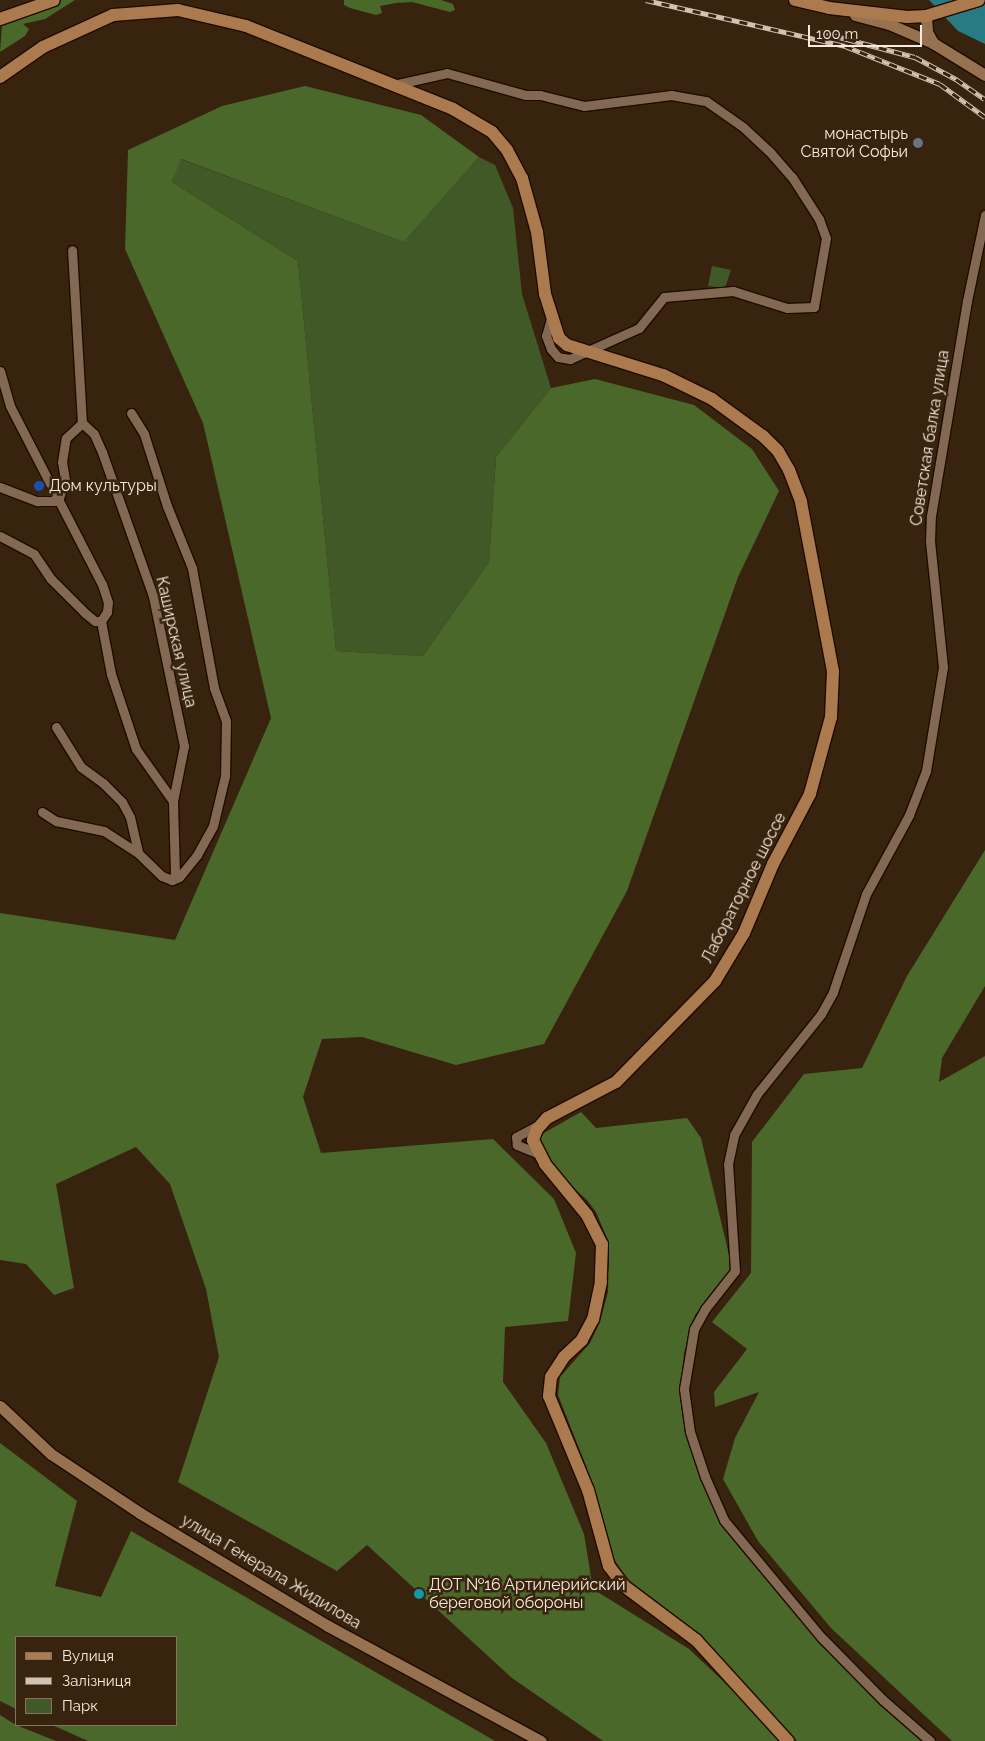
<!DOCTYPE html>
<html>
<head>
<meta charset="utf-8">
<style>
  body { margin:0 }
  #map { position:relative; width:985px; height:1741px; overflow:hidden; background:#38230e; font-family:Raleway,sans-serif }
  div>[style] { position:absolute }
  .green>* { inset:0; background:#405927 }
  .forest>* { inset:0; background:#49682a }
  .water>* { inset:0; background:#287b83 }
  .roads { filter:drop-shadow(1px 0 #1f0b00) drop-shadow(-1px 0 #1f0b00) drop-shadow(0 1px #1f0b00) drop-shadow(0 -1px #1f0b00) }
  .street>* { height:9px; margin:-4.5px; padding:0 4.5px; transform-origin:4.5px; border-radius:4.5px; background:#836953 }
  .secondary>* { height:11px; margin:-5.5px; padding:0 5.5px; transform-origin:5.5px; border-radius:5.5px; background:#977250 }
  .primary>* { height:12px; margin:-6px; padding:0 6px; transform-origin:6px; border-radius:6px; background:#ab7a4e }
  .rail>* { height:4.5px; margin-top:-2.25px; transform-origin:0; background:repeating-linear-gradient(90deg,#38230e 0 8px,#d2c2b4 0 16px); box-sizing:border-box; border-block:1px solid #d2c2b4 }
  .dots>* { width:14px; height:14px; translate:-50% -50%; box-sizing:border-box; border:2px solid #38230e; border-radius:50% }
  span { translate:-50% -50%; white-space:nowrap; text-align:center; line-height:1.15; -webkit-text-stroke:5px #38230e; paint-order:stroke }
  .poi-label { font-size:16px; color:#f8eadd }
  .right { translate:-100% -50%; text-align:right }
  .left { translate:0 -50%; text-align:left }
  .street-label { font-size:16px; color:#f8eadd }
  .legend { position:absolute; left:15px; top:1636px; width:162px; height:90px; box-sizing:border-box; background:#38230e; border:1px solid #857361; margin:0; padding:6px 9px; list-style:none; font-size:15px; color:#f8eadd }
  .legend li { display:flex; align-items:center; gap:10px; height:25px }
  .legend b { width:25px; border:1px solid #857361 }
  .scale { position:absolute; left:808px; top:25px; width:114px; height:22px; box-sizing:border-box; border:2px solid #f8eadd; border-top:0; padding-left:6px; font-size:15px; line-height:18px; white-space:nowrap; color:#f8eadd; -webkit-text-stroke:4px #38230e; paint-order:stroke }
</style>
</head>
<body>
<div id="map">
  <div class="green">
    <div style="clip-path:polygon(479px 157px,495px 165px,513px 208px,522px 294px,551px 388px,496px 457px,489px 562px,423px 656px,336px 651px,298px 261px,172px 182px,180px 159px,404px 242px)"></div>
    <div style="clip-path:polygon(712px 266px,731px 270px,725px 288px,708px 286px)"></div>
  </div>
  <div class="forest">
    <div style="clip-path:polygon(32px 0,75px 0,45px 19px,23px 24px,29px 29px,25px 36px,0 52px,3px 11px)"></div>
    <div style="clip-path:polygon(344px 0,441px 0,453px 4px,455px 10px,450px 12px,412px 2px,396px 3px,380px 6px,382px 13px,376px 15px,350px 8px,344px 5px)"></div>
    <div style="clip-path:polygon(305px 86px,421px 115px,479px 157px,404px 242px,181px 159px,172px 182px,298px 261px,336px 651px,423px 656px,489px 562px,496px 457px,551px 388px,595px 379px,694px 405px,752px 449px,779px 491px,738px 577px,627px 891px,544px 1044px,456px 1065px,362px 1037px,322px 1039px,303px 1097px,321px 1153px,493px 1139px,554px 1199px,576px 1253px,568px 1321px,505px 1327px,503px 1382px,546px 1443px,584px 1534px,593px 1589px,689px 1649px,787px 1741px,603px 1741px,512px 1678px,367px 1545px,337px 1571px,178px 1482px,219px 1357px,206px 1289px,170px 1184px,136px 1147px,56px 1184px,74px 1288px,54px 1295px,26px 1264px,0 1260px,0 913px,175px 940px,271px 718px,203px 423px,125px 249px,128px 150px,222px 106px)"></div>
    <div style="clip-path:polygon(985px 850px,985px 986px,942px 1058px,939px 1082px,985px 1056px,985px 1741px,952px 1741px,831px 1628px,758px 1541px,723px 1479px,735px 1438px,759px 1392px,715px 1407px,714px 1392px,747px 1349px,712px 1322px,751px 1273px,752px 1142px,804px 1074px,862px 1068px,907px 976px)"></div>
    <div style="clip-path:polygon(581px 1112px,596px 1128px,687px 1118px,701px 1138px,732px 1267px,718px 1290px,695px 1315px,684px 1353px,680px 1398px,699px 1472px,721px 1523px,743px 1552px,816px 1638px,896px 1719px,922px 1741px,797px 1741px,702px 1636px,627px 1579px,610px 1553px,588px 1471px,558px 1395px,560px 1377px,590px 1343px,600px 1322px,608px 1292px,609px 1243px,596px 1212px,587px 1200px,549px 1166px,540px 1144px,542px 1134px)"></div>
    <div style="clip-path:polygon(0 1443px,77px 1501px,55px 1586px,101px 1597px,131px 1531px,495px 1741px,88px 1741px,52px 1725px,176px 1725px,176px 1637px,16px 1637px,16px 1709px,0 1701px)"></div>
    <div style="clip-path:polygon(0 1715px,16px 1725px,56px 1741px,0 1741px)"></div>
  </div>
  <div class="water">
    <div style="clip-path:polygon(929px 0,985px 0,985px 44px,958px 31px)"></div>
  </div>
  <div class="roads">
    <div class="street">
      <div style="left:393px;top:85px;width:55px;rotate:-12.5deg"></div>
      <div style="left:447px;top:73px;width:82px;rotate:15.6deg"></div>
      <div style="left:526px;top:95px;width:14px"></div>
      <div style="left:540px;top:95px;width:45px;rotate:14deg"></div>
      <div style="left:584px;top:106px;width:88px;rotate:-7.2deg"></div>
      <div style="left:671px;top:95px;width:36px;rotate:10deg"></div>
      <div style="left:706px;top:101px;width:45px;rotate:35.1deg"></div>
      <div style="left:743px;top:127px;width:35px;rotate:43deg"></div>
      <div style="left:769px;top:151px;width:35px;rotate:49deg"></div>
      <div style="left:792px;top:177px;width:50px;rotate:57.3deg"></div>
      <div style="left:819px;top:219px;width:20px;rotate:70deg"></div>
      <div style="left:826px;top:238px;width:70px;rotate:99.9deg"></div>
      <div style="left:814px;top:307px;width:27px;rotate:178deg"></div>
      <div style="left:787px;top:308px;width:57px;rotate:-162.5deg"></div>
      <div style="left:733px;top:291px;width:69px;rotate:175deg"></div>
      <div style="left:664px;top:297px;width:40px;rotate:129deg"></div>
      <div style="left:639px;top:328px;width:76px;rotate:155.8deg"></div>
      <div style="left:570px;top:359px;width:12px;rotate:-171deg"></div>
      <div style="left:558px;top:357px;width:11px;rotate:-131deg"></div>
      <div style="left:551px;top:349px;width:14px;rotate:-111deg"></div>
      <div style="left:546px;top:336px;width:19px;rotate:-74deg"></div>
      <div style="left:0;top:371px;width:36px;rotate:74deg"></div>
      <div style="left:10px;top:406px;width:200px;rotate:62.7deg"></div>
      <div style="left:102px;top:584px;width:19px;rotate:72deg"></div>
      <div style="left:108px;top:602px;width:10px;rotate:96deg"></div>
      <div style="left:107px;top:612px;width:11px;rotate:124deg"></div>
      <div style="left:101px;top:621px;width:54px;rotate:79.3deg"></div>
      <div style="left:111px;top:674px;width:79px;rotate:71.6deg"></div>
      <div style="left:136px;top:749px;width:64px;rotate:54.6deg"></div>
      <div style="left:131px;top:413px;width:25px;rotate:58deg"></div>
      <div style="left:144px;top:434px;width:76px;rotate:72.3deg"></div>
      <div style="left:167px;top:506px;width:67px;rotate:68deg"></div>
      <div style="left:192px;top:568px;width:122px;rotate:79.6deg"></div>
      <div style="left:214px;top:688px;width:35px;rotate:70deg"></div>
      <div style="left:226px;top:721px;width:55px;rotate:91deg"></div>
      <div style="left:225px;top:776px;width:51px;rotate:103.5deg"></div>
      <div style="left:213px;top:826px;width:33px;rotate:119deg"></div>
      <div style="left:197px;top:855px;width:28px;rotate:129deg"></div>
      <div style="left:179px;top:877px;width:8px;rotate:157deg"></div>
      <div style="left:0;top:487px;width:40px;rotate:21deg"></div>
      <div style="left:37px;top:501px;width:21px"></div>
      <div style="left:58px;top:501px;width:22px;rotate:-72deg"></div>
      <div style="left:65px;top:480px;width:18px;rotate:-99deg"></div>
      <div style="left:62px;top:462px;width:24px;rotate:-81deg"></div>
      <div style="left:66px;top:438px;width:22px;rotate:-43deg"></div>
      <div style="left:0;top:536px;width:38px;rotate:28deg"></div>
      <div style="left:34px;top:554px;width:30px;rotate:56deg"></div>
      <div style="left:51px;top:579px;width:48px;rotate:45deg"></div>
      <div style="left:85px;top:613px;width:13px;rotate:39deg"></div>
      <div style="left:95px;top:621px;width:6px"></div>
      <div style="left:56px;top:727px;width:47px;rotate:58deg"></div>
      <div style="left:81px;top:767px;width:27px;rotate:36deg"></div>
      <div style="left:103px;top:783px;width:27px;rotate:45deg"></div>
      <div style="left:122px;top:802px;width:17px;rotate:62deg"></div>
      <div style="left:130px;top:817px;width:37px;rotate:77deg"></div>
      <div style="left:138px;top:853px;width:33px;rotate:44deg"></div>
      <div style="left:162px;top:876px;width:11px;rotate:22deg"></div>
      <div style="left:172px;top:880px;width:7px;rotate:-63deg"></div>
      <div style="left:175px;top:874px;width:73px;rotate:-91.6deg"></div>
      <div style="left:173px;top:801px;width:56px;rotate:-78.7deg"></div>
      <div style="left:184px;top:746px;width:153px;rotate:-101.7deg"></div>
      <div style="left:153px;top:596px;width:153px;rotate:-109.5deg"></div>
      <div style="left:102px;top:452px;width:20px;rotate:-114deg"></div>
      <div style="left:94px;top:434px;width:16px;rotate:-137deg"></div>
      <div style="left:82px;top:423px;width:173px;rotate:-93.3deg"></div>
      <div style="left:42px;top:812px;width:17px;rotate:33deg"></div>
      <div style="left:56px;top:821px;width:49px;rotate:11.8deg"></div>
      <div style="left:104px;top:831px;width:40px;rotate:32.9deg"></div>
      <div style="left:537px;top:1153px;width:22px;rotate:-158deg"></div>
      <div style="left:517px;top:1145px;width:8px;rotate:-97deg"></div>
      <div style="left:516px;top:1137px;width:30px;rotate:-28deg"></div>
      <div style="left:930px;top:1741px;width:62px;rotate:-138.9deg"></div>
      <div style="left:883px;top:1700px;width:88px;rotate:-134.5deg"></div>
      <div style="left:821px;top:1637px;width:152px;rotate:-129.7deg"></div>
      <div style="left:724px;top:1520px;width:47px;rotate:-113.8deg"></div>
      <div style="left:705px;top:1477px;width:47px;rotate:-108.4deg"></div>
      <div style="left:690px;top:1432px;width:43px;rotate:-97.9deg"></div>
      <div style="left:684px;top:1389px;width:61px;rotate:-80.5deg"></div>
      <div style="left:694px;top:1329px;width:23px;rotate:-61deg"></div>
      <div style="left:705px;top:1309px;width:48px;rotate:-51.7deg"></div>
      <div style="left:735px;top:1271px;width:107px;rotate:-93.7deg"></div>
      <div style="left:728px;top:1164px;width:30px;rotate:-78deg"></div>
      <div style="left:734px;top:1135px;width:47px;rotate:-60.7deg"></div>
      <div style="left:757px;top:1094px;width:102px;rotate:-51.3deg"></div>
      <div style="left:821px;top:1014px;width:25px;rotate:-61deg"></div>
      <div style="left:833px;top:992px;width:103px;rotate:-71.4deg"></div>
      <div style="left:866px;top:894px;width:90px;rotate:-61.4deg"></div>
      <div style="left:909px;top:815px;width:47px;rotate:-68.9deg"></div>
      <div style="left:926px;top:771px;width:105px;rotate:-80.7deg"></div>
      <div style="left:943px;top:667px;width:127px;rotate:-95.9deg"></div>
      <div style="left:930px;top:541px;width:25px;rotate:-88deg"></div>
      <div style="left:931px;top:516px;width:218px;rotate:-80.5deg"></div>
      <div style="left:967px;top:301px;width:88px;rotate:-78.2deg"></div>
    </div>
    <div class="secondary">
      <div style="left:855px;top:15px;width:35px;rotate:15deg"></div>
      <div style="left:889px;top:24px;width:48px;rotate:23.4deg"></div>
      <div style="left:926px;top:16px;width:16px;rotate:86deg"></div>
      <div style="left:927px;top:32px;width:13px;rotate:61deg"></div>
      <div style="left:933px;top:43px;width:61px;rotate:31.6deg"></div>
      <div style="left:0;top:1406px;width:70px;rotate:43.3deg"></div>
      <div style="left:51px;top:1454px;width:107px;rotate:33.5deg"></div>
      <div style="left:140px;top:1513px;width:219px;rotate:31deg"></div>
      <div style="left:328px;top:1626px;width:242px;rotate:28.4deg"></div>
    </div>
    <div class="primary">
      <div style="left:795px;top:0;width:35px;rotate:13deg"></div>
      <div style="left:829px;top:8px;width:79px;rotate:6.6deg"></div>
      <div style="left:907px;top:17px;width:19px;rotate:-3deg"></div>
      <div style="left:926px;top:16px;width:55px;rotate:-16.8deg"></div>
      <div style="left:0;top:19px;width:57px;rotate:-19.4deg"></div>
      <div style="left:0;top:77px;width:52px;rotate:-34.9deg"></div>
      <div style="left:43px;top:47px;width:77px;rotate:-24.6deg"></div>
      <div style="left:113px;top:15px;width:65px;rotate:-4.4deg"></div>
      <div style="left:178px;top:10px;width:70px;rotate:13.2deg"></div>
      <div style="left:246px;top:26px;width:223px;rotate:21.8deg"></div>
      <div style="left:453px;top:109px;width:45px;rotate:30.5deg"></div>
      <div style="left:492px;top:132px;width:23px;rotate:50deg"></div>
      <div style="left:507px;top:150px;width:32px;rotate:62deg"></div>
      <div style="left:522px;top:178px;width:56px;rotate:74.5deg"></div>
      <div style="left:537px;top:232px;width:63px;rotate:82.6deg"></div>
      <div style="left:545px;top:294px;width:46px;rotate:72.3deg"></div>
      <div style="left:559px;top:338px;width:11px;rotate:41deg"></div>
      <div style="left:567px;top:345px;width:101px;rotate:17.4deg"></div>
      <div style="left:663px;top:375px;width:55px;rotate:26.1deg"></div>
      <div style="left:712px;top:399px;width:63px;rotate:36deg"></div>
      <div style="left:763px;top:436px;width:21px;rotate:45deg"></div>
      <div style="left:778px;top:451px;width:22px;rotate:60deg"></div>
      <div style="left:789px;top:470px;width:34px;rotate:69deg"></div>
      <div style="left:801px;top:502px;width:172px;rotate:79.3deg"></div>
      <div style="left:833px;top:671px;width:46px;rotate:92.5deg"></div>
      <div style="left:831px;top:717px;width:80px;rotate:105.3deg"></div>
      <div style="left:810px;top:794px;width:79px;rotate:117.9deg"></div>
      <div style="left:773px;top:864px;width:75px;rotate:112.8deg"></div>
      <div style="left:744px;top:933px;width:56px;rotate:121.1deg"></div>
      <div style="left:715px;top:981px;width:141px;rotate:134.4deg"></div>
      <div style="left:616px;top:1082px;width:78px;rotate:152.4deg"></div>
      <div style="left:547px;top:1118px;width:15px;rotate:132deg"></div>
      <div style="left:537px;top:1129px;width:12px;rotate:110deg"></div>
      <div style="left:533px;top:1140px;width:27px;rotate:63deg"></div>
      <div style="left:545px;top:1164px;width:66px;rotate:50.5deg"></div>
      <div style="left:587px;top:1215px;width:33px;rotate:63deg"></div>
      <div style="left:602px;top:1244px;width:38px;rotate:92deg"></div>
      <div style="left:601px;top:1282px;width:38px;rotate:102deg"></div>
      <div style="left:593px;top:1319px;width:24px;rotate:118deg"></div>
      <div style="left:582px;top:1340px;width:25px;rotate:137deg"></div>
      <div style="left:564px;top:1357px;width:24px;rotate:123deg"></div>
      <div style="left:551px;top:1377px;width:19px;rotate:96deg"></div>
      <div style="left:549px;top:1396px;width:102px;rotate:67.5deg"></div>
      <div style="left:588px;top:1490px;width:79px;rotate:74.6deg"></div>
      <div style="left:609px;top:1566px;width:25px;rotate:53deg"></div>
      <div style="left:624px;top:1586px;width:90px;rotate:36.9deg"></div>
      <div style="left:696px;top:1640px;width:137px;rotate:47.7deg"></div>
    </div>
  </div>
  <div class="rail">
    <div style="left:646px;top:0;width:204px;rotate:13deg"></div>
    <div style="left:845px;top:46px;width:102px;rotate:21.8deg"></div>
    <div style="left:940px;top:84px;width:56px;rotate:36.3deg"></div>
    <div style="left:817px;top:31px;width:101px;rotate:14.9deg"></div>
    <div style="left:915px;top:57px;width:47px;rotate:28.2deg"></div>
    <div style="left:956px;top:79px;width:35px;rotate:35deg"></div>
  </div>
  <div class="dots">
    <div style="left:918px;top:143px;background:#6b7280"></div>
    <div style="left:39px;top:486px;background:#1a4fb4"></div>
    <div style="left:419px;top:1594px;background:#0f9aa8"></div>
  </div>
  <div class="poi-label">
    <span class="right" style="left:908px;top:143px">монастырь<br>Святой Софьи</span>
    <span class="left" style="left:49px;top:486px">Дом культуры</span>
    <span class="left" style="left:429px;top:1594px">ДОТ №16 Артилерийский<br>береговой обороны</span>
  </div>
  <div class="street-label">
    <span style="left:930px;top:438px;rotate:-81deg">Советская балка улица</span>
    <span style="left:176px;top:642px;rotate:77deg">Каширская улица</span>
    <span style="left:744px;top:888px;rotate:-63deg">Лабораторное шоссе</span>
    <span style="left:271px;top:1572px;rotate:31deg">улица Генерала Жидилова</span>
  </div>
  <ul class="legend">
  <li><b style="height:6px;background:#ab7a4e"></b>Вулиця</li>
  <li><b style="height:6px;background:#d2c2b4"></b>Залізниця</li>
  <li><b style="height:14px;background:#405927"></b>Парк</li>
  </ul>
  <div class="scale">100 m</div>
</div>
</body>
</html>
